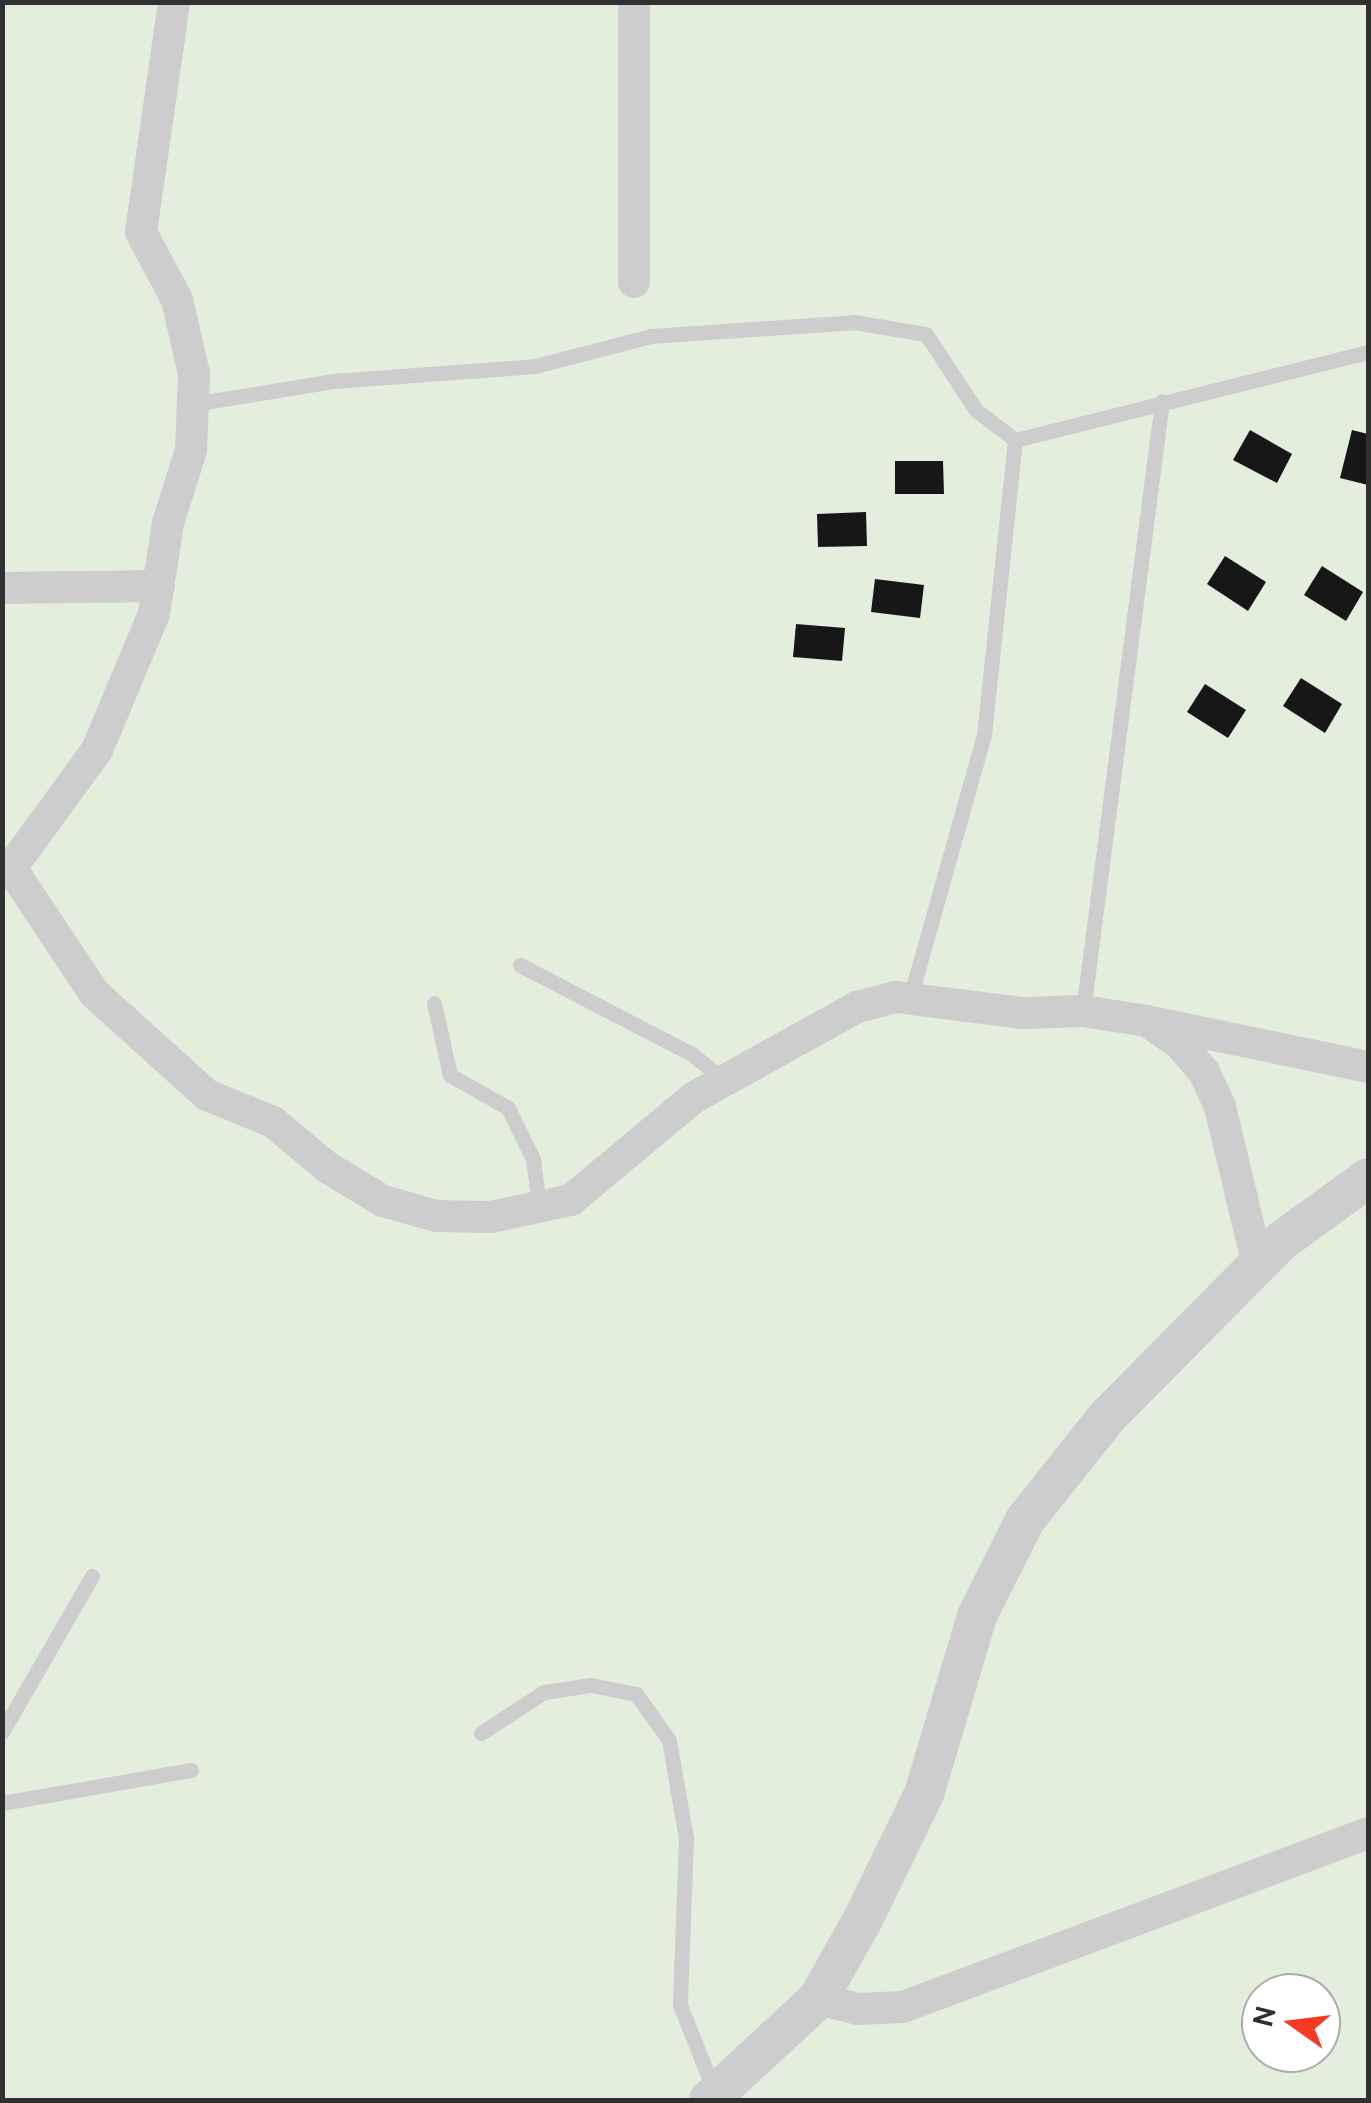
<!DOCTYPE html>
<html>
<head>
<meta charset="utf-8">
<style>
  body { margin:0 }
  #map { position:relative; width:1371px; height:2103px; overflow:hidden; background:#fff; font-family:Cabin,sans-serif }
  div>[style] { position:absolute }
  .green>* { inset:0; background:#e3eedd }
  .building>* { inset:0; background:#171717 }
  .service>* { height:15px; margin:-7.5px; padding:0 7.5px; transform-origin:7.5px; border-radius:7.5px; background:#cdcdcd }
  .minor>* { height:32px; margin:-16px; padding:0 16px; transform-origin:16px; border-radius:16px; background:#cdcdcd }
  .tertiary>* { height:40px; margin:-20px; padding:0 20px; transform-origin:20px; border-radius:20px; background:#cdcdcd }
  span { translate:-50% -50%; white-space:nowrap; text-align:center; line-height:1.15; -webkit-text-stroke:10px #fff; paint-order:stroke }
  .frame { position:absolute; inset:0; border:5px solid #303030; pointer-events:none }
  .north { position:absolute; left:1241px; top:1973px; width:100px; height:100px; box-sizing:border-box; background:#fff; border:2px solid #acacac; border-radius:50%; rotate:284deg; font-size:28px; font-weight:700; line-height:40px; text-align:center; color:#303030 }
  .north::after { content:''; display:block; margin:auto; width:35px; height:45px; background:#f63923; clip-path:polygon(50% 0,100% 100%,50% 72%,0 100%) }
</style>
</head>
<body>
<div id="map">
  <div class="green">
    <div style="clip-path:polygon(evenodd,3px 3px,1368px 3px,1368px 2100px,3px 2100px,3px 3px,1261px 1993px,1321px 1993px,1321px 2053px,1261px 2053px,1261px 1993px)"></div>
  </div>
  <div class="building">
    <div style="clip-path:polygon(1250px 430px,1292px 454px,1277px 483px,1233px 460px)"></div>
    <div style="clip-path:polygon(1352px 430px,1368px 434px,1368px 485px,1340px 478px)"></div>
    <div style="clip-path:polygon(895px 461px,943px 461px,944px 494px,895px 494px)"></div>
    <div style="clip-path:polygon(866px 512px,867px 546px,818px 547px,817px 514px)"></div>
    <div style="clip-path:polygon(1225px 556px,1266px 582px,1248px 611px,1207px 584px)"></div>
    <div style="clip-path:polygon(1322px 566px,1363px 592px,1346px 621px,1304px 595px)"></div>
    <div style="clip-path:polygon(875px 579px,924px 585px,920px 618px,871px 612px)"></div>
    <div style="clip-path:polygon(796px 624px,845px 628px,842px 661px,793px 657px)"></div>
    <div style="clip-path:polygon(1301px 678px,1342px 704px,1325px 733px,1283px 706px)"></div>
    <div style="clip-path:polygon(1205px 684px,1246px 710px,1228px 738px,1187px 712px)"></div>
  </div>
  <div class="service">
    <div style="left:193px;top:404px;width:142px;rotate:-9.3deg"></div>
    <div style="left:333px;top:381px;width:203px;rotate:-4.2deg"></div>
    <div style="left:535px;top:366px;width:120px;rotate:-14.5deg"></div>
    <div style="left:651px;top:336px;width:203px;rotate:-3.9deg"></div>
    <div style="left:854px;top:322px;width:73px;rotate:9.5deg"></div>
    <div style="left:926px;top:334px;width:91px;rotate:56.7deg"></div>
    <div style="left:976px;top:410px;width:49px;rotate:37.6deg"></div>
    <div style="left:520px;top:965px;width:194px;rotate:27.4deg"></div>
    <div style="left:692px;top:1054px;width:43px;rotate:39.3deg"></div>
    <div style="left:910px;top:998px;width:273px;rotate:-74.3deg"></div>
    <div style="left:984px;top:735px;width:297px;rotate:-84deg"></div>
    <div style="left:1015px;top:440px;width:364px;rotate:-14deg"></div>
    <div style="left:434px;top:1003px;width:74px;rotate:77.5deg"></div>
    <div style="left:450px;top:1075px;width:67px;rotate:29.6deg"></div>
    <div style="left:508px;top:1108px;width:57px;rotate:63.9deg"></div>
    <div style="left:533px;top:1159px;width:47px;rotate:82.7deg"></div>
    <div style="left:1083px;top:1011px;width:615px;rotate:-82.62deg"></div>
    <div style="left:2px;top:1732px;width:180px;rotate:-60deg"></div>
    <div style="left:481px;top:1733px;width:75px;rotate:-33.1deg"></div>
    <div style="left:544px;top:1692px;width:48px;rotate:-8.5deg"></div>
    <div style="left:591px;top:1685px;width:46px;rotate:11.3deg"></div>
    <div style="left:636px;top:1694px;width:57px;rotate:54.3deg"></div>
    <div style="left:669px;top:1740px;width:99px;rotate:80.2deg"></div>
    <div style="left:686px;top:1838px;width:167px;rotate:92.1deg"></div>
    <div style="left:680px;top:2005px;width:95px;rotate:68.3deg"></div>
    <div style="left:2px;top:1803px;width:192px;rotate:-9.9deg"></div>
  </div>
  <div class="minor">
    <div style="left:634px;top:282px;width:280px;rotate:-90deg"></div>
    <div style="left:2px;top:588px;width:157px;rotate:-0.7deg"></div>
    <div style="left:2px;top:867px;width:9px;rotate:6deg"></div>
    <div style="left:11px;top:868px;width:150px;rotate:56.4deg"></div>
    <div style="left:94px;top:993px;width:152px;rotate:42.1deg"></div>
    <div style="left:207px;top:1095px;width:71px;rotate:22.2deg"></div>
    <div style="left:273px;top:1122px;width:70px;rotate:39.8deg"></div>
    <div style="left:327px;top:1167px;width:66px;rotate:31.3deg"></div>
    <div style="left:383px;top:1201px;width:55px;rotate:15.8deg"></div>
    <div style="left:436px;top:1216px;width:55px;rotate:1deg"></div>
    <div style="left:491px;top:1217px;width:82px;rotate:-12deg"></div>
    <div style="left:571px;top:1200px;width:159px;rotate:-39.9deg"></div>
    <div style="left:693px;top:1098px;width:188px;rotate:-29deg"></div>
    <div style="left:857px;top:1007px;width:40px;rotate:-14.4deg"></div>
    <div style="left:896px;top:997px;width:128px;rotate:7.2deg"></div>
    <div style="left:1023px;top:1013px;width:60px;rotate:-1.9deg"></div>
    <div style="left:1083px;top:1011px;width:65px;rotate:8.9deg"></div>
    <div style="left:1147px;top:1021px;width:39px;rotate:35deg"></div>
    <div style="left:1179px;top:1043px;width:38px;rotate:49deg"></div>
    <div style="left:1204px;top:1072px;width:38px;rotate:65deg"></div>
    <div style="left:1220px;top:1107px;width:163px;rotate:76.5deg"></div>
    <div style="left:11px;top:868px;width:146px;rotate:-53.9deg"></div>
    <div style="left:97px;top:750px;width:147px;rotate:-67.3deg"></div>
    <div style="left:154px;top:614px;width:92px;rotate:-81.3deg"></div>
    <div style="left:168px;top:523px;width:77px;rotate:-72.5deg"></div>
    <div style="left:191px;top:450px;width:76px;rotate:-87.7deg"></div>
    <div style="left:194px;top:374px;width:76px;rotate:-102.9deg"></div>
    <div style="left:177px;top:300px;width:77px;rotate:-117.9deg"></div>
    <div style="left:141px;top:232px;width:232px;rotate:-81.8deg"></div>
    <div style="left:1156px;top:1023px;width:217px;rotate:11.7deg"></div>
    <div style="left:818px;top:1999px;width:41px;rotate:14deg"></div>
    <div style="left:858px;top:2009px;width:45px;rotate:-2.5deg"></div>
    <div style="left:903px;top:2007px;width:496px;rotate:-20.5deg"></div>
  </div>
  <div class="tertiary">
    <div style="left:709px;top:2100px;width:149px;rotate:-42.8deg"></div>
    <div style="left:818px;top:1999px;width:90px;rotate:-60.6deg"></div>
    <div style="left:862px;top:1921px;width:141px;rotate:-64deg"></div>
    <div style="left:924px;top:1794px;width:186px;rotate:-73.4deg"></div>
    <div style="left:977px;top:1616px;width:107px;rotate:-63.4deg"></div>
    <div style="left:1025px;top:1520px;width:132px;rotate:-51.5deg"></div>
    <div style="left:1107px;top:1417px;width:246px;rotate:-45.3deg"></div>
    <div style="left:1280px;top:1242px;width:109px;rotate:-36deg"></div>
  </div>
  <div class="frame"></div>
  <div class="north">N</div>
</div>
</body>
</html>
